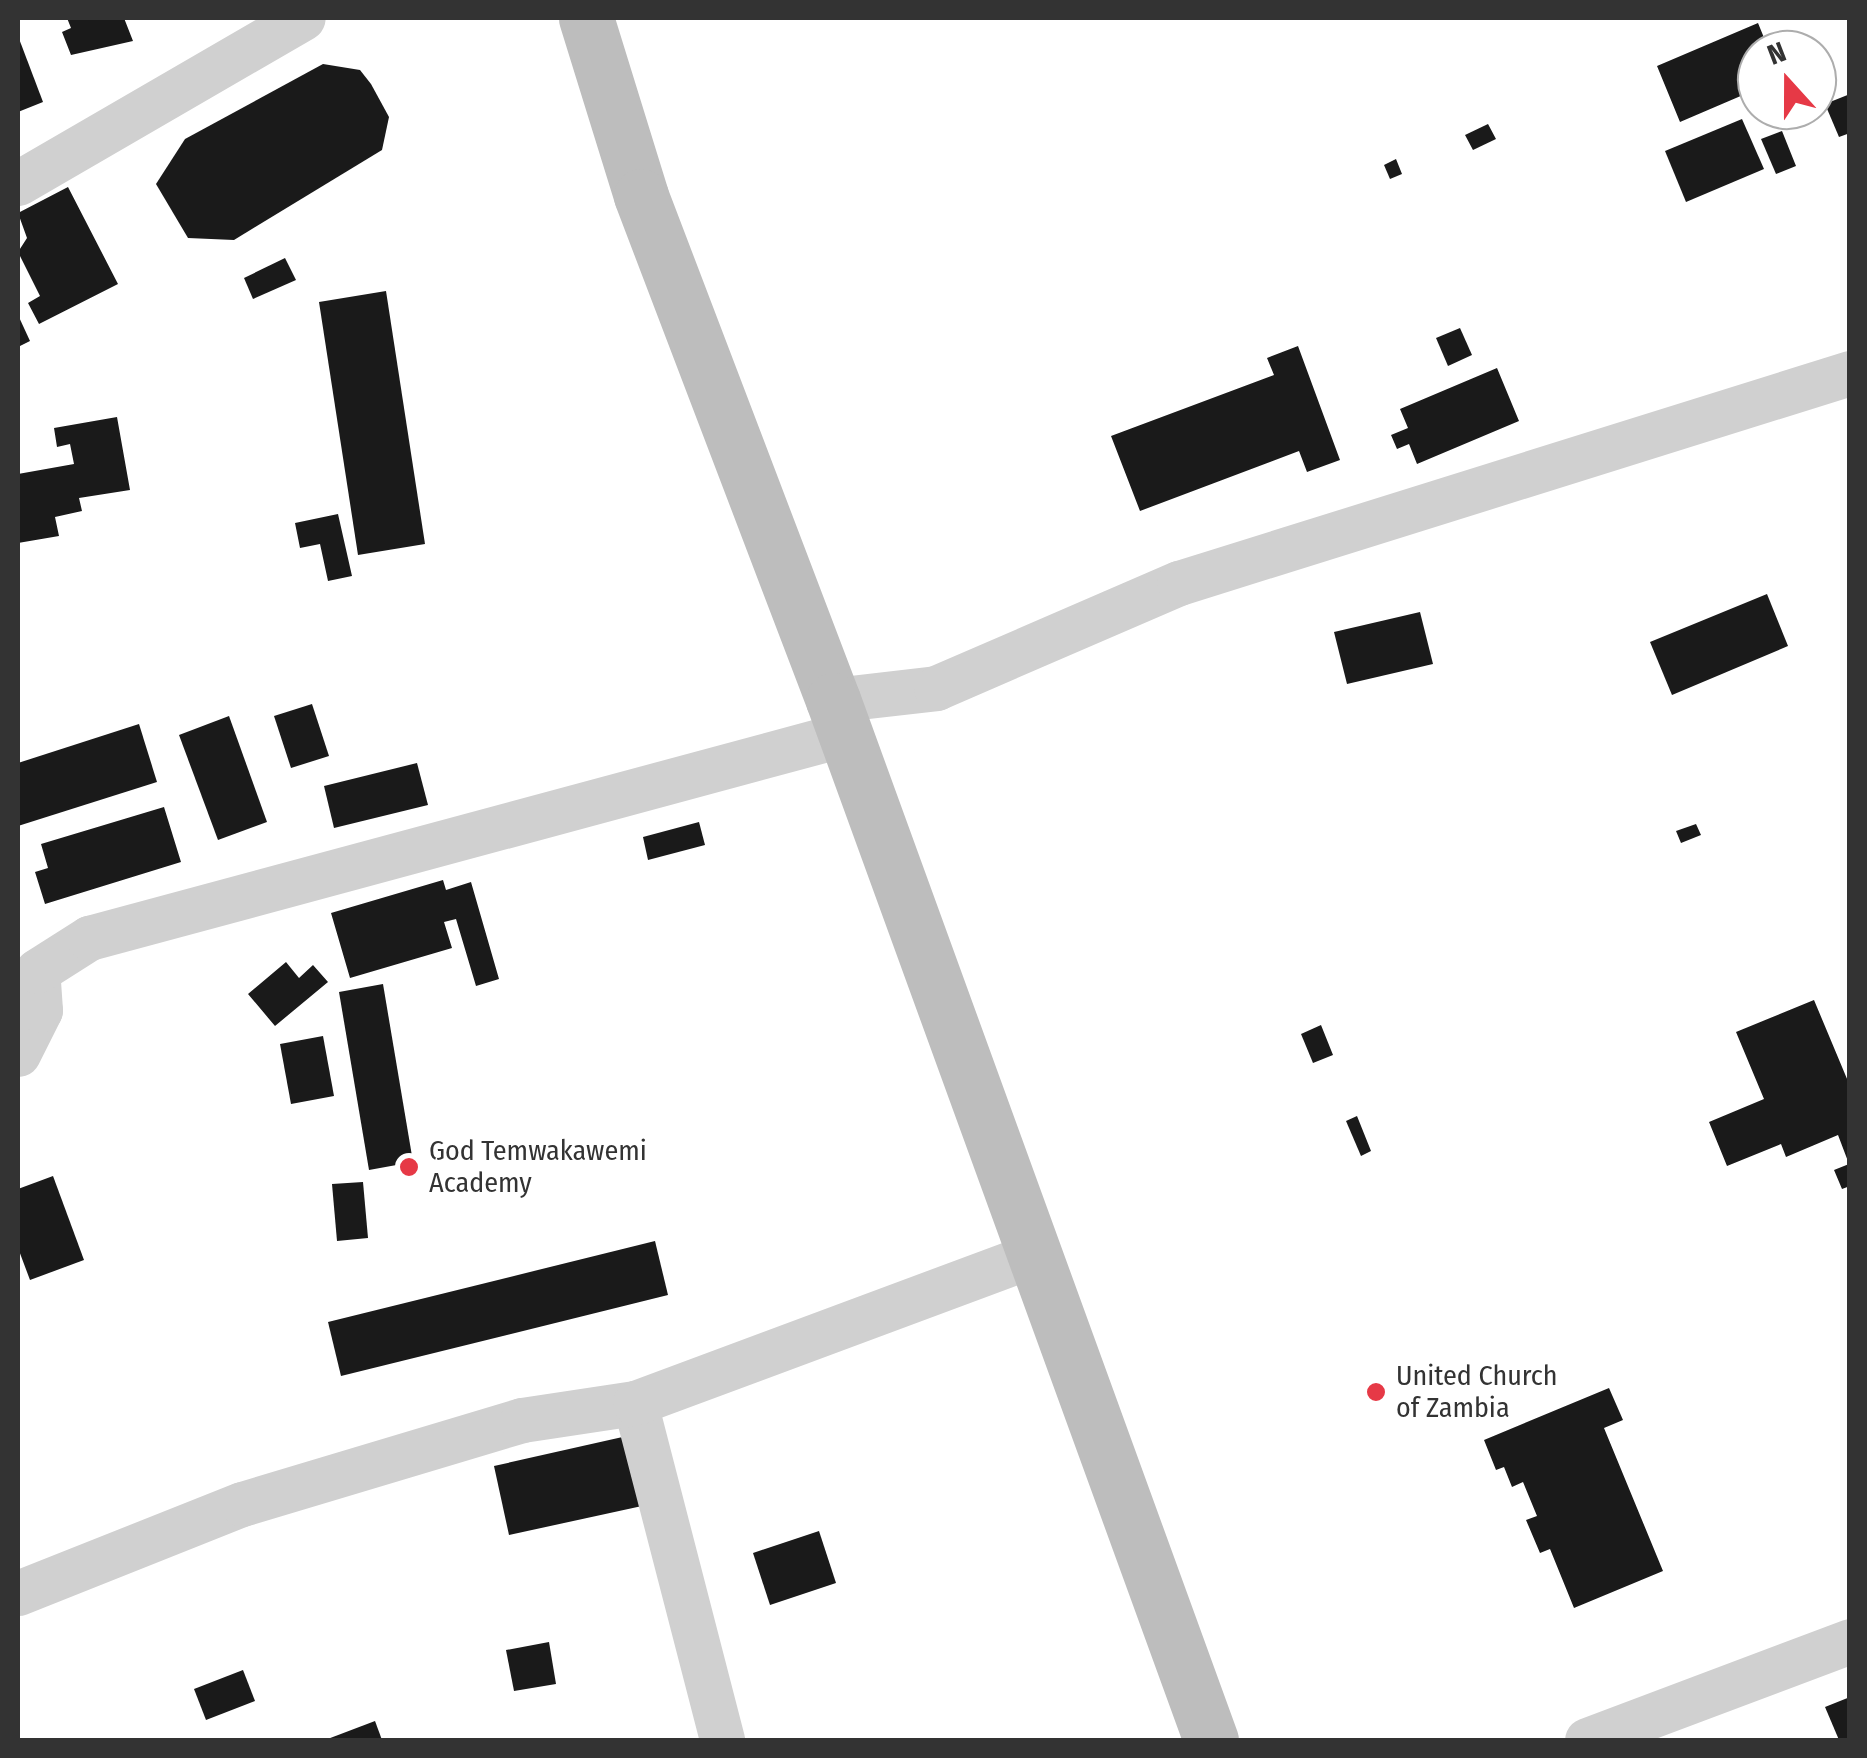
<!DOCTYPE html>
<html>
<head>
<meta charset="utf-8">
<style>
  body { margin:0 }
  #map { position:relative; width:1867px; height:1758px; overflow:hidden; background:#fff; font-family:"Fira Sans Condensed",sans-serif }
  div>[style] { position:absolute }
  .building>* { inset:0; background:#1a1a1a }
  .minor>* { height:45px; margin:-22.5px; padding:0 22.5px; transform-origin:22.5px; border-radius:22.5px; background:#d0d0d0 }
  .secondary>* { height:55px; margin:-27.5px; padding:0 27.5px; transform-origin:27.5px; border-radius:27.5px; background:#bdbdbd }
  .dots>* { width:28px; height:28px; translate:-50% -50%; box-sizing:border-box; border:5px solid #fff; border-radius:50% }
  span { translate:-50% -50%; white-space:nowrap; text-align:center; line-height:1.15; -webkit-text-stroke:10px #fff; paint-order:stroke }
  .poi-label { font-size:28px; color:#333 }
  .left { translate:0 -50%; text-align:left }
  .frame { position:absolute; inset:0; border:20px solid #333; pointer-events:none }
  .north { position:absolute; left:1737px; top:30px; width:100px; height:100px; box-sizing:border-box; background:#fff; border:2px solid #adadad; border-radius:50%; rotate:339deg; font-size:28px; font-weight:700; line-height:40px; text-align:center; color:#333 }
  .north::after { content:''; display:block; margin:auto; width:35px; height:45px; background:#e63946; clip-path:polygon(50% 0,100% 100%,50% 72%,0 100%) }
</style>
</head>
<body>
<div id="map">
  <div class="building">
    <div style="clip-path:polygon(67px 18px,124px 18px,133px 41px,71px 55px,62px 32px,71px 28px)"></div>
    <div style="clip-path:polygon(1758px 23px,1769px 50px,1757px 50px,1757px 89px,1680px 122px,1657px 66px)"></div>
    <div style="clip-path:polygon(18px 36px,43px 102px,18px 112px)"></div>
    <div style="clip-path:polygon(323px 64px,360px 70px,371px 84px,389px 117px,382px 150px,234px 240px,188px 238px,156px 184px,185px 139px)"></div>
    <div style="clip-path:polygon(1850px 94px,1850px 133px,1839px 137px,1825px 104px)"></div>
    <div style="clip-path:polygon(1742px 119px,1764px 169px,1686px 202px,1665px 151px)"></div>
    <div style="clip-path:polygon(1488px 124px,1496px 139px,1473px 150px,1465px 135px)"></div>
    <div style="clip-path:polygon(1782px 131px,1796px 166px,1776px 174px,1761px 139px)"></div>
    <div style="clip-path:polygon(1396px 159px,1402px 174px,1390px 179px,1384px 165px)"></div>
    <div style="clip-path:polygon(68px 187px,118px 284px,39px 324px,28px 303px,40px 296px,18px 252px,27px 238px,18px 213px)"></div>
    <div style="clip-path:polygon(285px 258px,296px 280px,253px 299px,244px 278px)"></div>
    <div style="clip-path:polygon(386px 291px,425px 544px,358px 555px,319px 302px)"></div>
    <div style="clip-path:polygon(18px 315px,30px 341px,18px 347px)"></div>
    <div style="clip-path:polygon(1460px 328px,1472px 355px,1448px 366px,1436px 338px)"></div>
    <div style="clip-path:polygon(1298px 346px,1340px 460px,1307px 472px,1299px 451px,1140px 511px,1111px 436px,1274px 375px,1267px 358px)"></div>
    <div style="clip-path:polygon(1497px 368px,1519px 421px,1417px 464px,1409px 444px,1397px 449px,1391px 435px,1408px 428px,1400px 409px)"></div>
    <div style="clip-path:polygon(117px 417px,130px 490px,79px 498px,82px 511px,55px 517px,59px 536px,18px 543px,18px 474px,74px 464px,70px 444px,57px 447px,54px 428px)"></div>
    <div style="clip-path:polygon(338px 514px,352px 576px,328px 581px,320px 544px,300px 548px,295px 523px)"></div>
    <div style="clip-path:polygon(1767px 594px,1788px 646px,1672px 695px,1650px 642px)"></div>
    <div style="clip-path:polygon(1420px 612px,1433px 664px,1347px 684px,1334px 632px)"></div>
    <div style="clip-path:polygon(312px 704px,329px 756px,291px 768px,274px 716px)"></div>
    <div style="clip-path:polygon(229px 716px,267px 822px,218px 840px,179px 735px)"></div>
    <div style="clip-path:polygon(139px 724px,157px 782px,18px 826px,18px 763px)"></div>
    <div style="clip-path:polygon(417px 763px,428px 805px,334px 828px,324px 786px)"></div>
    <div style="clip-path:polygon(164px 807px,181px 862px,45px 904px,35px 872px,48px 868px,41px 844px)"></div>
    <div style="clip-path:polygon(699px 822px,705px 845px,648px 860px,643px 837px)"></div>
    <div style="clip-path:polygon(1696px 824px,1701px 835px,1681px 843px,1676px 831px)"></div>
    <div style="clip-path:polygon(443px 880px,446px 890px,471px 882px,499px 979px,476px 986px,456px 919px,444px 922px,452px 948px,350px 978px,331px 913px)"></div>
    <div style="clip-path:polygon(286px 962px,299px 978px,313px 965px,328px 982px,275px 1026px,248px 994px)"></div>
    <div style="clip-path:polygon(383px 984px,413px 1162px,369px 1170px,339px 992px)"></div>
    <div style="clip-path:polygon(1814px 1000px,1850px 1086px,1850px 1186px,1842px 1189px,1834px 1170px,1849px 1164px,1838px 1135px,1786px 1157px,1781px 1144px,1727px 1166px,1709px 1122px,1764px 1099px,1736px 1032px)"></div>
    <div style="clip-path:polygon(1321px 1025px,1333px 1055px,1313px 1063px,1301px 1034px)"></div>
    <div style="clip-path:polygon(323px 1036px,334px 1096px,291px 1104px,280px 1044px)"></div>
    <div style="clip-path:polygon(1357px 1116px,1371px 1151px,1361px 1156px,1346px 1121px)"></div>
    <div style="clip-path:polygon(53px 1176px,84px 1260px,30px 1280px,18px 1248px,18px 1189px)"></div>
    <div style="clip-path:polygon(363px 1182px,368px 1238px,337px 1241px,332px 1184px)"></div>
    <div style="clip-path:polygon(655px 1241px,668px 1295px,341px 1376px,328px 1322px)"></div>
    <div style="clip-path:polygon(1609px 1388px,1623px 1420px,1604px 1428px,1663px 1571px,1574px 1608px,1550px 1549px,1540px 1553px,1526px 1520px,1537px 1516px,1523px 1482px,1512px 1487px,1504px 1467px,1496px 1470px,1484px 1440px)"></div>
    <div style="clip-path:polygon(627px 1436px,642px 1506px,509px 1535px,494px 1466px)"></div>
    <div style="clip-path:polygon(819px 1531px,836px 1583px,770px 1605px,753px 1553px)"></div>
    <div style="clip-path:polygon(549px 1642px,556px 1684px,514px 1691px,506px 1650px)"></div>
    <div style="clip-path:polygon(243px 1670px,255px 1701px,206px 1720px,194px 1689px)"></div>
    <div style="clip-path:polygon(1850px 1697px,1850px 1740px,1839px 1740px,1825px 1707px)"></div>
    <div style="clip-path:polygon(375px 1721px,382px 1740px,325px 1740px)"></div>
  </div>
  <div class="minor">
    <div style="left:18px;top:183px;width:329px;rotate:-30.1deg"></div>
    <div style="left:833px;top:700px;width:104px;rotate:-6.6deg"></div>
    <div style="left:936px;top:688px;width:265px;rotate:-23.4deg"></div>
    <div style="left:1179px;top:583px;width:703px;rotate:-17.38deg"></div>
    <div style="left:18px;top:1054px;width:49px;rotate:-63.4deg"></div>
    <div style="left:40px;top:1010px;width:39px;rotate:-94deg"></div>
    <div style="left:37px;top:971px;width:62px;rotate:-32.4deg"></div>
    <div style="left:89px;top:938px;width:783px;rotate:-15.1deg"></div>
    <div style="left:635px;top:1403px;width:348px;rotate:75.5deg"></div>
    <div style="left:18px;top:1593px;width:241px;rotate:-21.7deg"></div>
    <div style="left:242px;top:1504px;width:292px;rotate:-16.7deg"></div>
    <div style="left:522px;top:1420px;width:114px;rotate:-8.6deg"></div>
    <div style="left:635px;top:1403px;width:421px;rotate:-20.4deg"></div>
    <div style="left:1587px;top:1740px;width:281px;rotate:-20.6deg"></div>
  </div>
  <div class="secondary">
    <div style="left:586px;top:18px;width:186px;rotate:72.8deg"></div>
    <div style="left:641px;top:196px;width:539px;rotate:69.15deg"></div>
    <div style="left:833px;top:700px;width:1107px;rotate:70.03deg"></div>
  </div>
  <div class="dots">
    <div style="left:409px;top:1167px;background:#e63946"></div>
    <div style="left:1376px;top:1392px;background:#e63946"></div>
  </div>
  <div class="poi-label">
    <span class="left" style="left:429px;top:1167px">God Temwakawemi<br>Academy</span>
    <span class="left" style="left:1396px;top:1392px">United Church<br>of Zambia</span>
  </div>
  <div class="frame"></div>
  <div class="north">N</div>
</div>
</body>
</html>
